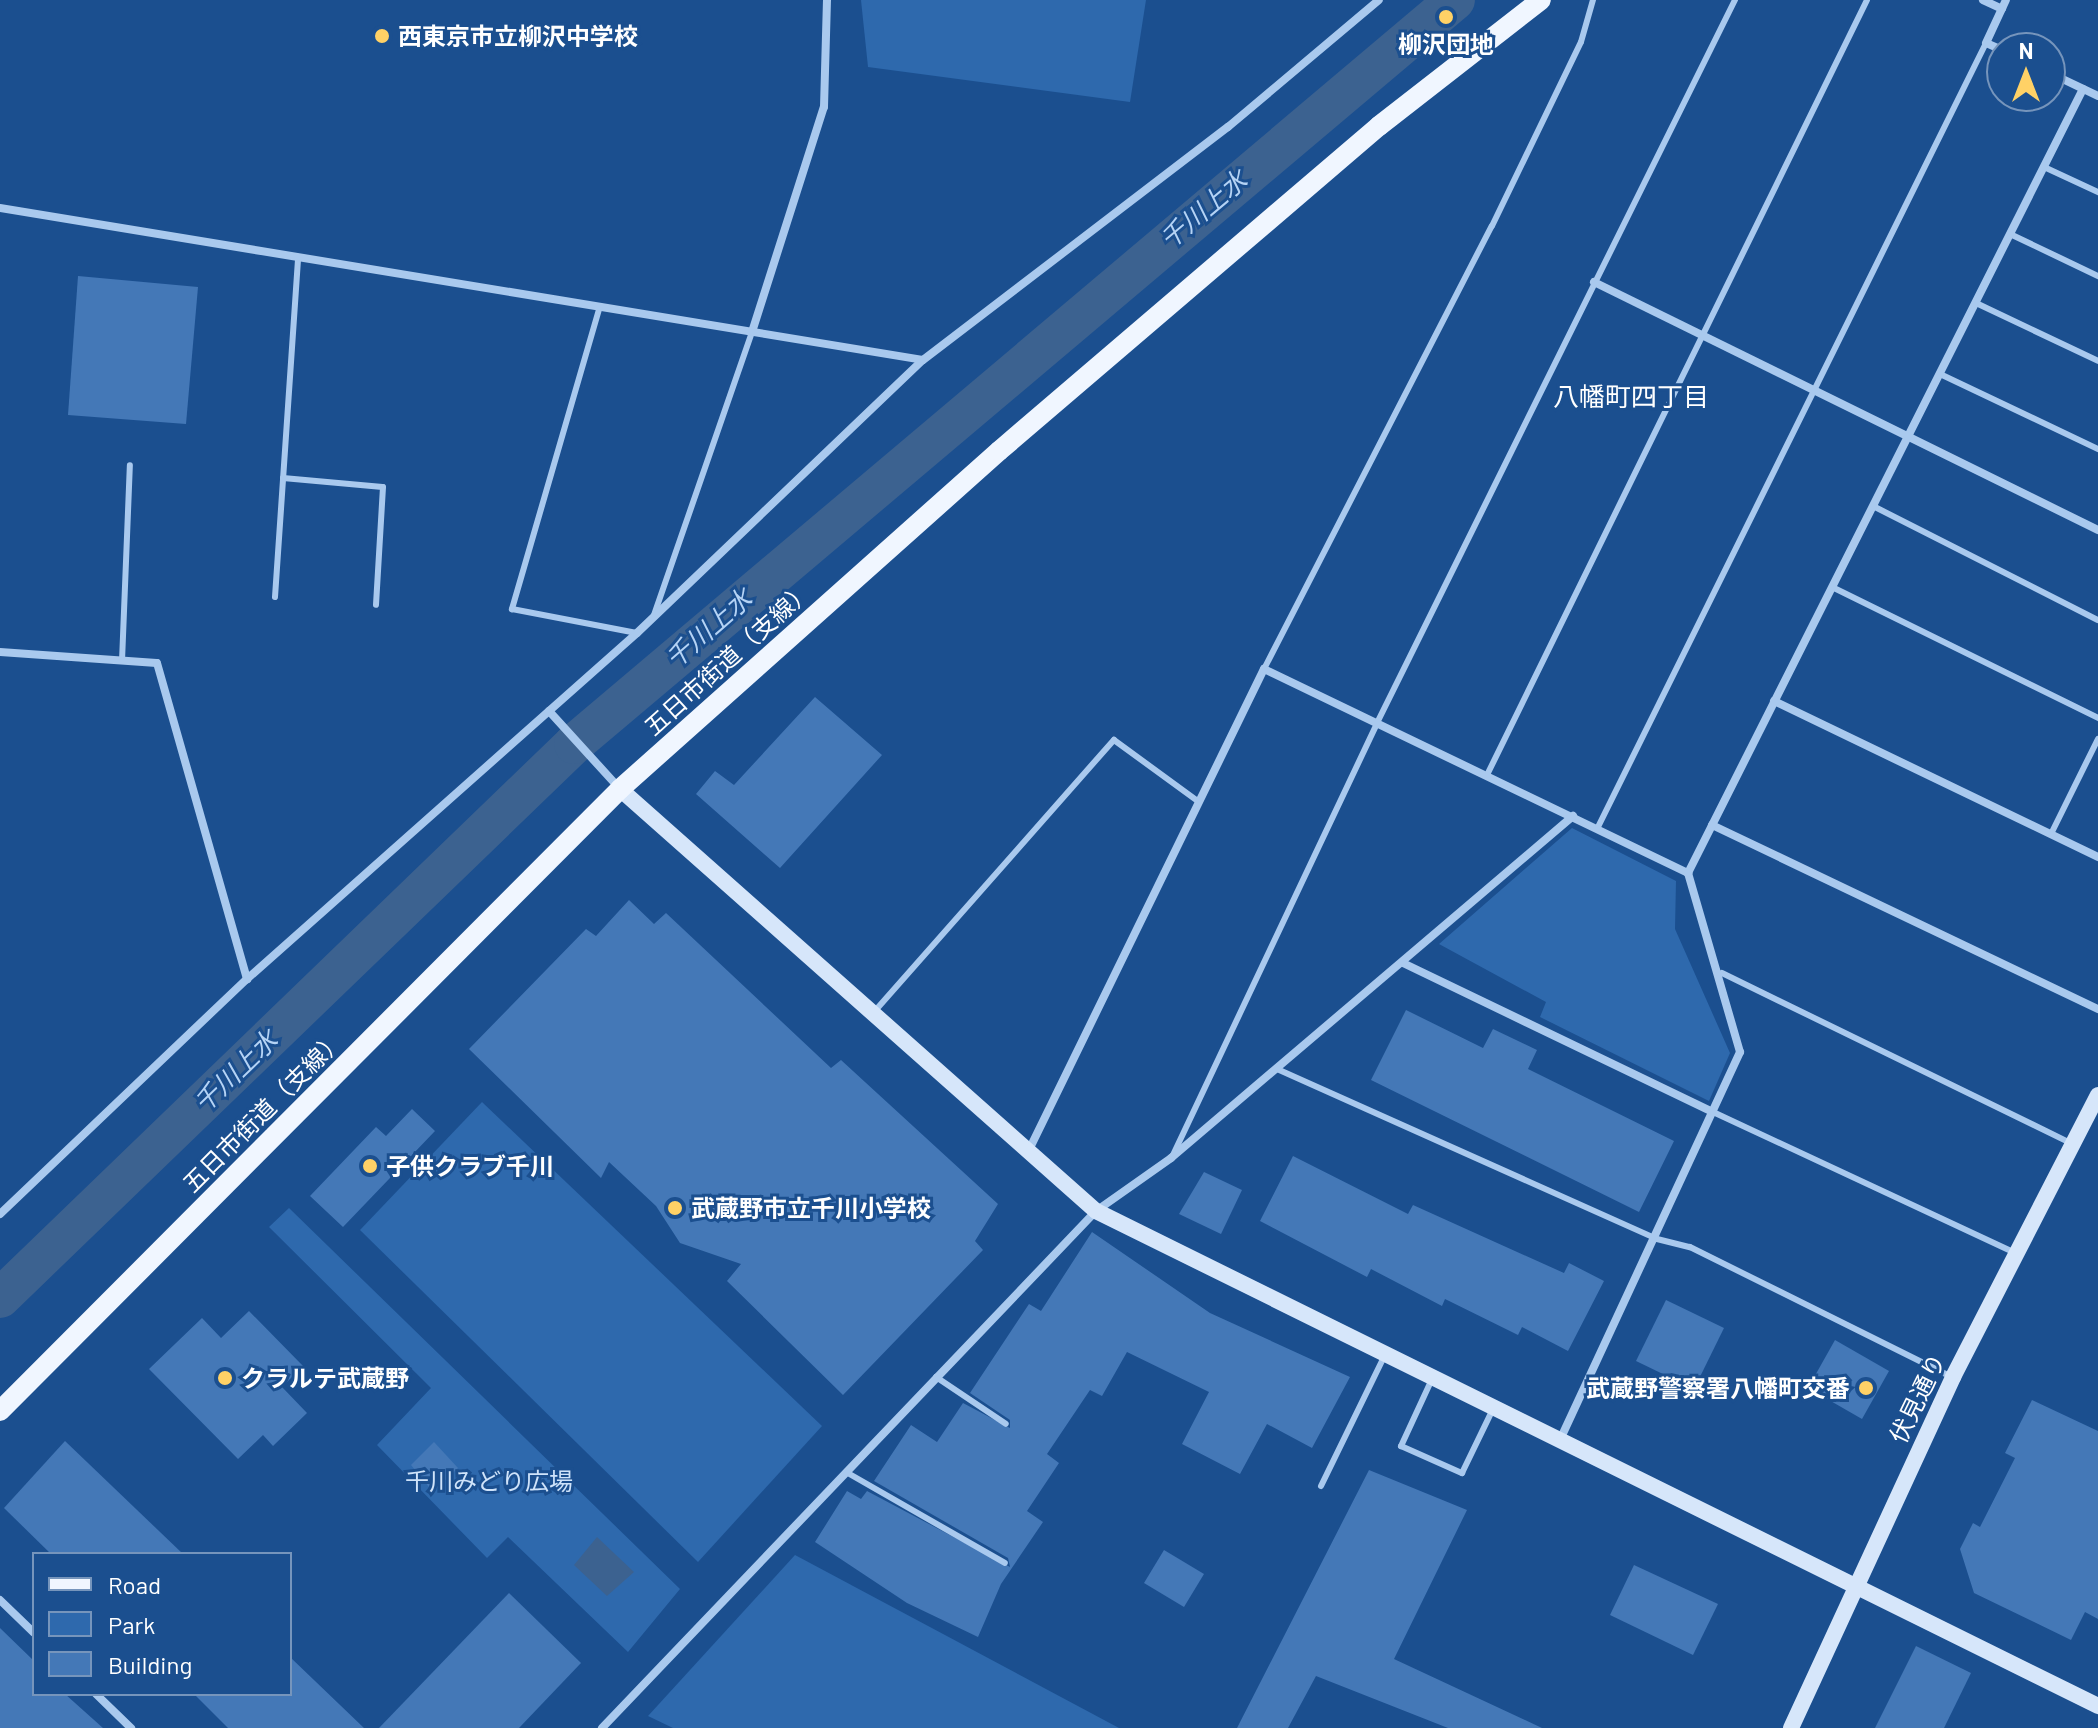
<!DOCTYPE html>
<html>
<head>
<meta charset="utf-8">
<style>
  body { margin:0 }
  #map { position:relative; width:2098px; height:1728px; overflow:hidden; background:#1b4f8f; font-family:Barlow,"Noto Sans JP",sans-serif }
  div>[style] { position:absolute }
  .green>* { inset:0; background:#2e69ad }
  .water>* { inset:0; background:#3c6290 }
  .canal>* { height:40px; margin:-20px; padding:0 20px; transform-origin:20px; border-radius:20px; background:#3c6290 }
  .building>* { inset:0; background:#4478b7 }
  .lane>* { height:6px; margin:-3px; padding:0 3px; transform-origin:3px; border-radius:3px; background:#a9c9ee }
  .street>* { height:8px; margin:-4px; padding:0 4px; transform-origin:4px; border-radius:4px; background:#a9c9ee }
  .secondary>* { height:16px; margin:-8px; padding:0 8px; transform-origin:8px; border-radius:8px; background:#d6e6fa }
  .primary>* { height:20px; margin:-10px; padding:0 10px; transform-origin:10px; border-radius:10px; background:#f0f6ff }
  .dots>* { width:22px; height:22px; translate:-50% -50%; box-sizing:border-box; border:4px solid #1b4f8f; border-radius:50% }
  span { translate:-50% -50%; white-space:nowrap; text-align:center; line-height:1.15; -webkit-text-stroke:6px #1b4f8f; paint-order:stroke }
  .poi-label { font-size:24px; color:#fff; font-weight:700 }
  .left { translate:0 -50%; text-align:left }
  .right { translate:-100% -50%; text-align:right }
  .street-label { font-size:24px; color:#fff }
  .park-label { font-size:24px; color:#cfe3fa }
  .water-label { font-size:26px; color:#b5d3f5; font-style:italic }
  .neighbourhood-label { font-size:26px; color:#fff }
  .legend { position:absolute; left:32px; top:1552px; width:260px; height:144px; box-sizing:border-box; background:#1b4f8f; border:2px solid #7695bc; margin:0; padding:10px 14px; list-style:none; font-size:24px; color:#fff }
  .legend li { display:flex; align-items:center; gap:16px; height:40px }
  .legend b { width:40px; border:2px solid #7695bc }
  .north { position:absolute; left:1986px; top:32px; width:80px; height:80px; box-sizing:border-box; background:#1b4f8f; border:2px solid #7695bc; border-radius:50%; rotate:0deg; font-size:22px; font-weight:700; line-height:32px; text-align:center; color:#fff }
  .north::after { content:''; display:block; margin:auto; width:28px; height:36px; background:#ffd166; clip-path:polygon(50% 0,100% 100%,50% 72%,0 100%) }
</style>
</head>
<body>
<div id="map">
  <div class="green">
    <div style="clip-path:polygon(861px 0,1146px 0,1130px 102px,868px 67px)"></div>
    <div style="clip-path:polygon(1572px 828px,1676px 881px,1675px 929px,1730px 1053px,1709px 1101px,1540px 1017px,1546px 1002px,1439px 944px)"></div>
    <div style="clip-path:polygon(482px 1102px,822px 1426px,698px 1562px,360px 1230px)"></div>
    <div style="clip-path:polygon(289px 1208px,680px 1589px,628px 1652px,508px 1537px,487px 1558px,377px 1445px,431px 1388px,269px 1227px)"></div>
    <div style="clip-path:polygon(795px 1555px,1119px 1728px,673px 1728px,648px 1716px)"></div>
  </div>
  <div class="water">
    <div style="clip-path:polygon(597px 1537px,634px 1572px,607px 1596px,574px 1565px)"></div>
  </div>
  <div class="canal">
    <div style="left:0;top:1298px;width:798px;rotate:-43.98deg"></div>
    <div style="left:574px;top:744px;width:1153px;rotate:-40.18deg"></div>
  </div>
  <div class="building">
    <div style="clip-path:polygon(78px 276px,198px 287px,186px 424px,68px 415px)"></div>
    <div style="clip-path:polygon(815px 697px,882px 755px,780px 868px,696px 794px,715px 771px,734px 785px)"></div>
    <div style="clip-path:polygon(629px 900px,654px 924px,666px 913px,831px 1068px,841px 1060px,998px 1204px,975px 1241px,983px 1250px,843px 1395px,727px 1281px,741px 1264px,680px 1243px,656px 1206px,609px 1162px,601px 1178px,469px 1049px,586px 929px,596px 936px)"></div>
    <div style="clip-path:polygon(1406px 1010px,1483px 1048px,1493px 1029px,1537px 1050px,1528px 1069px,1674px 1141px,1639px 1212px,1371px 1080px)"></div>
    <div style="clip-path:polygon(412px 1109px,435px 1131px,343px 1227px,310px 1196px,376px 1127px,386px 1136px)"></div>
    <div style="clip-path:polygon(1293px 1156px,1408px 1214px,1413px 1205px,1564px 1273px,1569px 1263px,1604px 1281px,1568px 1351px,1522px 1327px,1518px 1335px,1445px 1299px,1442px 1306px,1371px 1269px,1367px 1277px,1260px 1221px)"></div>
    <div style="clip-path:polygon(1204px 1172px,1242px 1190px,1221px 1234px,1179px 1214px)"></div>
    <div style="clip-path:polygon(1092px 1232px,1210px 1313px,1350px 1377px,1312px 1448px,1267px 1424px,1240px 1474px,1182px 1444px,1209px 1392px,1127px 1352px,1102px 1396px,1090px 1390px,1047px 1454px,1059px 1463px,1027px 1511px,1043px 1522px,1001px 1584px,978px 1637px,907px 1603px,815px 1542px,847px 1491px,861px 1499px,867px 1491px,1010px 1567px,1008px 1558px,874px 1481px,911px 1425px,937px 1442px,963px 1403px,1010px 1428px,1010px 1420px,970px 1393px,1029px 1304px,1041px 1311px)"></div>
    <div style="clip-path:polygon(1666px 1300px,1724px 1328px,1694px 1389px,1636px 1361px)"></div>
    <div style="clip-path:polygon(249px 1311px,303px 1366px,282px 1387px,307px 1413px,273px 1446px,263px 1435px,238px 1459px,149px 1369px,202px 1318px,221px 1338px)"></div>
    <div style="clip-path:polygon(1835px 1340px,1889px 1371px,1862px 1419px,1808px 1388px)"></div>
    <div style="clip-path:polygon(2032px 1400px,2098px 1431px,2098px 1619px,2085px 1612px,2071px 1640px,1974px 1593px,1960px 1549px,1973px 1523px,1980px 1527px,2015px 1458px,2005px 1453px)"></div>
    <div style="clip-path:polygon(65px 1441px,183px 1554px,51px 1554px,4px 1508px)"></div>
    <div style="clip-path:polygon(434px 1442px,458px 1468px,433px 1492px,411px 1465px)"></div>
    <div style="clip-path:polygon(1369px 1470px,1467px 1510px,1394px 1659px,1542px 1728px,1448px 1728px,1316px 1676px,1288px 1728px,1237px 1728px)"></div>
    <div style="clip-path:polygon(1164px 1550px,1204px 1574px,1184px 1607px,1144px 1583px)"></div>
    <div style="clip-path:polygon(1634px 1565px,1718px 1604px,1693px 1655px,1610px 1615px)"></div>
    <div style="clip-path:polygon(509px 1593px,581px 1663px,519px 1728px,379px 1728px)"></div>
    <div style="clip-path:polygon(0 1628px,34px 1661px,34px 1694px,65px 1694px,103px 1728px,0 1728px)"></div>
    <div style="clip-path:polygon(1916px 1646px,1971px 1673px,1944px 1728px,1875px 1728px)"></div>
    <div style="clip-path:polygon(290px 1657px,364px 1728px,228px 1728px,194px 1694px,290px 1694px)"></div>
  </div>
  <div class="lane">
    <div style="left:2044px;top:167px;width:60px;rotate:24.8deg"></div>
    <div style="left:2010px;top:234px;width:98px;rotate:25.5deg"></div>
    <div style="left:1976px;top:303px;width:135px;rotate:25.4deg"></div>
    <div style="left:600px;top:306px;width:316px;rotate:106.2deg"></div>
    <div style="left:512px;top:609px;width:127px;rotate:10.9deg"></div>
    <div style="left:1940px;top:374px;width:175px;rotate:25.4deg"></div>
    <div style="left:283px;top:478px;width:100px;rotate:5.1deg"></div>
    <div style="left:383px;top:487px;width:118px;rotate:93.4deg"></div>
    <div style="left:1873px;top:506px;width:252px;rotate:26.9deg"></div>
    <div style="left:1832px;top:587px;width:297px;rotate:26.2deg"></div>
    <div style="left:275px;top:597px;width:341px;rotate:-86.1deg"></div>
    <div style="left:654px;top:615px;width:299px;rotate:-70.9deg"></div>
    <div style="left:122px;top:661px;width:196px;rotate:-87.7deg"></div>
    <div style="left:1264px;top:669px;width:498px;rotate:-62.8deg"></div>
    <div style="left:1492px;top:226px;width:204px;rotate:-64.2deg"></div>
    <div style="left:1581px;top:42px;width:44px;rotate:-74.1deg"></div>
    <div style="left:1487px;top:775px;width:863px;rotate:-63.88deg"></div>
    <div style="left:1598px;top:827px;width:875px;rotate:-63.67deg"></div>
    <div style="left:2051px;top:834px;width:106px;rotate:-63.7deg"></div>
    <div style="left:1722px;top:973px;width:388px;rotate:26deg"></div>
    <div style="left:874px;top:1012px;width:363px;rotate:-48.6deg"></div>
    <div style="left:1114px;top:740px;width:105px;rotate:36.1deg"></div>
    <div style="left:1277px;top:1069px;width:416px;rotate:24.1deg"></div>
    <div style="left:1657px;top:1239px;width:34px;rotate:14deg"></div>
    <div style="left:1690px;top:1247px;width:290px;rotate:26.4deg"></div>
    <div style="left:1713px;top:1112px;width:333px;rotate:25deg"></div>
    <div style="left:1173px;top:1155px;width:478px;rotate:-64.7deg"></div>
    <div style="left:1377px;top:723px;width:807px;rotate:-63.66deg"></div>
    <div style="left:936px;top:1377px;width:84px;rotate:33.9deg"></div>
    <div style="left:1432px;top:1379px;width:74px;rotate:114.8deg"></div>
    <div style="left:1401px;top:1446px;width:67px;rotate:23.9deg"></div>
    <div style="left:1462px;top:1473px;width:71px;rotate:-64.2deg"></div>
    <div style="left:846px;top:1472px;width:183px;rotate:29.8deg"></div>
    <div style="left:1321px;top:1486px;width:146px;rotate:-64deg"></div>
  </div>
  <div class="street">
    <div style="left:1983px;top:0;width:21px;rotate:25deg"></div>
    <div style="left:2002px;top:50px;width:17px;rotate:-156deg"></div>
    <div style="left:1986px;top:43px;width:47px;rotate:-65.1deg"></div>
    <div style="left:2050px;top:73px;width:53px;rotate:25.6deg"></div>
    <div style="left:0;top:208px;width:935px;rotate:9.35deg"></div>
    <div style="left:1594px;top:282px;width:562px;rotate:26.2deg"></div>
    <div style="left:752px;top:332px;width:236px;rotate:-72.3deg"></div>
    <div style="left:824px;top:107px;width:107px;rotate:-88.4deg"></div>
    <div style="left:0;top:652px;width:157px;rotate:4deg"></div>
    <div style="left:157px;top:663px;width:329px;rotate:74.1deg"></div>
    <div style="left:1774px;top:701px;width:360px;rotate:25.7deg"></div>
    <div style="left:549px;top:711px;width:105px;rotate:47.7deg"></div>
    <div style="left:1712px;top:825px;width:428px;rotate:25.5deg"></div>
    <div style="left:1403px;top:963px;width:344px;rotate:25.7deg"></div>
    <div style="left:1028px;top:1152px;width:538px;rotate:-63.96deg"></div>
    <div style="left:1264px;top:669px;width:471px;rotate:25.7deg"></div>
    <div style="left:0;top:1214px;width:341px;rotate:-43.6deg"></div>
    <div style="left:247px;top:979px;width:521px;rotate:-41.58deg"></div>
    <div style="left:637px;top:633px;width:395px;rotate:-43.7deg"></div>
    <div style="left:923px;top:360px;width:384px;rotate:-37.4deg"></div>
    <div style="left:1228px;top:127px;width:197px;rotate:-40.1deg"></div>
    <div style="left:1559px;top:1442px;width:430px;rotate:-65.1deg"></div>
    <div style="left:1740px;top:1052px;width:186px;rotate:-106.2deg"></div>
    <div style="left:1688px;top:873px;width:878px;rotate:-63.26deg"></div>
    <div style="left:0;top:1600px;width:47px;rotate:44.1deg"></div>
    <div style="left:96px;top:1694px;width:49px;rotate:44.2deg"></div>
    <div style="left:602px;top:1728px;width:715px;rotate:-46.3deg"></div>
    <div style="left:1096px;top:1211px;width:92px;rotate:-35.2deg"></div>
    <div style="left:1171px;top:1158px;width:528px;rotate:-40.39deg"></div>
  </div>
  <div class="secondary">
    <div style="left:620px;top:789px;width:636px;rotate:41.56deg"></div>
    <div style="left:1096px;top:1211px;width:1118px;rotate:26.29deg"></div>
    <div style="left:1791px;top:1728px;width:387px;rotate:-65.2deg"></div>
    <div style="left:1953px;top:1377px;width:317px;rotate:-62.8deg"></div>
  </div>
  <div class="primary">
    <div style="left:0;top:1411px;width:878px;rotate:-45.09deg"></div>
    <div style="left:620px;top:789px;width:508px;rotate:-41.73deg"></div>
    <div style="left:999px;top:451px;width:500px;rotate:-40.54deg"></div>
    <div style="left:1379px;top:126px;width:205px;rotate:-37.9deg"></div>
  </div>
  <div class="dots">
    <div style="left:1446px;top:17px;background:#ffd166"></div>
    <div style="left:382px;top:36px;background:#ffd166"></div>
    <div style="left:370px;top:1166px;background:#ffd166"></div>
    <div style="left:675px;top:1208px;background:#ffd166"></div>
    <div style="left:225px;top:1378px;background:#ffd166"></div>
    <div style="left:1866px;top:1388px;background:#ffd166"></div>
  </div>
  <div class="poi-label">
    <span class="left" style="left:398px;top:36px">西東京市立柳沢中学校</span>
    <span style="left:1446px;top:44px">柳沢団地</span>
    <span class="left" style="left:386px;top:1166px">子供クラブ千川</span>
    <span class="left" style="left:691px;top:1208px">武蔵野市立千川小学校</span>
    <span class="left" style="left:241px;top:1378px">クラルテ武蔵野</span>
    <span class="right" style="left:1850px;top:1388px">武蔵野警察署八幡町交番</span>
  </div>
  <div class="street-label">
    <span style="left:728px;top:658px;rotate:-42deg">五日市街道（支線）</span>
    <span style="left:263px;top:1111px;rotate:-45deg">五日市街道（支線）</span>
    <span style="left:1917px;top:1398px;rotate:-64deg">伏見通り</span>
  </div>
  <div class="park-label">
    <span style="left:489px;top:1481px">千川みどり広場</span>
  </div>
  <div class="water-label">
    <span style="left:1203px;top:209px;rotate:-40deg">千川上水</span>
    <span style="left:708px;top:628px;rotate:-41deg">千川上水</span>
    <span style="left:235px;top:1071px;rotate:-44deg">千川上水</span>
  </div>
  <div class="neighbourhood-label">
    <span style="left:1631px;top:396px">八幡町四丁目</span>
  </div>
  <ul class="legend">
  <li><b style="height:10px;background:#f0f6ff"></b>Road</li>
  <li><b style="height:22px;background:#2e69ad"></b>Park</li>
  <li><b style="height:22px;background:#4478b7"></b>Building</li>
  </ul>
  <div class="north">N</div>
</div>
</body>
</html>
